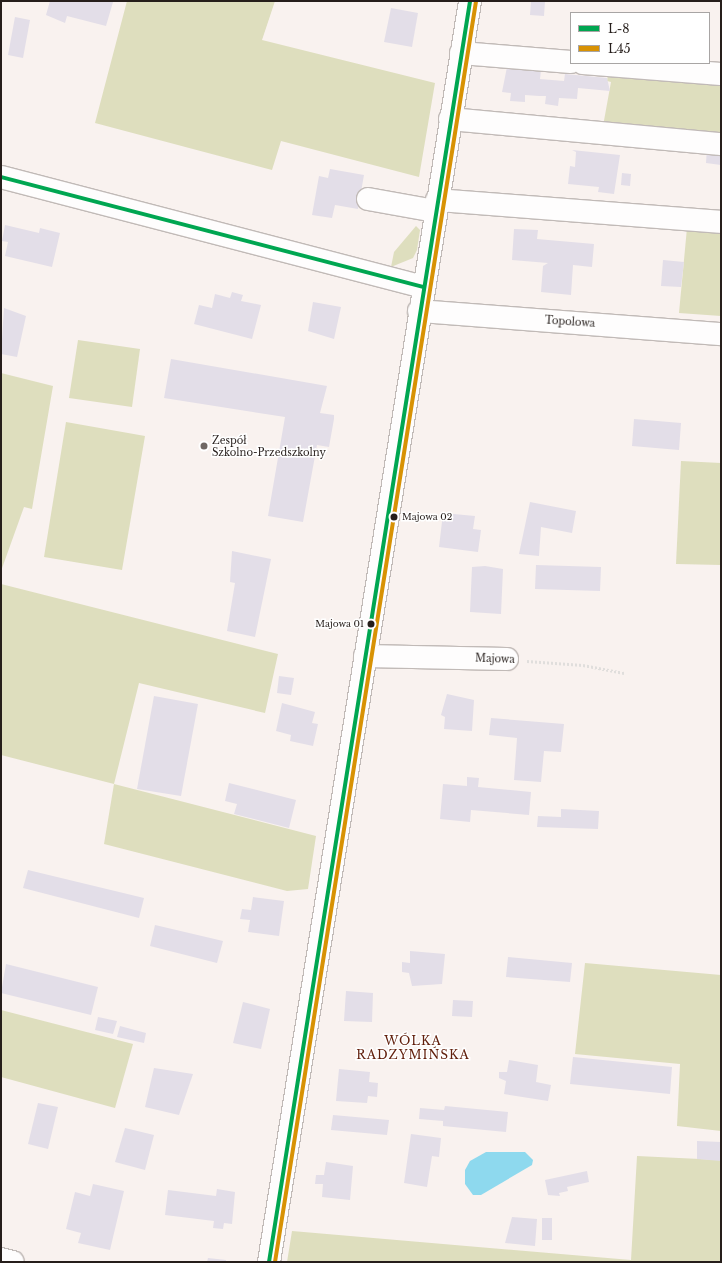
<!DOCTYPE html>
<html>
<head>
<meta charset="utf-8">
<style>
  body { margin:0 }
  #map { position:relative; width:722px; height:1263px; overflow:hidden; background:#f9f2ef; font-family:"Libre Baskerville",serif }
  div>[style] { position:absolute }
  .green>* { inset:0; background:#dedebe }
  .water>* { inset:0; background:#8ed9ee }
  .building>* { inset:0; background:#e3dee8 }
  .path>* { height:2.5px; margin-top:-1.25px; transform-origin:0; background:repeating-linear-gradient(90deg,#e0dedc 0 2px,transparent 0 4px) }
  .roads { filter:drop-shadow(1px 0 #c1bab7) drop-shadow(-1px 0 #c1bab7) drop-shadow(0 1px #c1bab7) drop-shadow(0 -1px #c1bab7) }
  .minor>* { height:22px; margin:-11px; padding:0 11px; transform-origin:11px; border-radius:11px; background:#fefdfd }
  .bus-1>* { height:4px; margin:-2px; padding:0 2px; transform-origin:2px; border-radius:2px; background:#00a651 }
  .bus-2>* { height:4px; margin:-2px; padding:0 2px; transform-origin:2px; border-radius:2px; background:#d89204 }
  .dots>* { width:11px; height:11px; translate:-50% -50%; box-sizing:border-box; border:2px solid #fff; border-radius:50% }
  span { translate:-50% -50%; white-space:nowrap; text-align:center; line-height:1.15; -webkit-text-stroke:3px #fff; paint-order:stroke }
  .bus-label { font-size:9px; color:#261e1b }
  .left { translate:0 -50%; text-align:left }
  .right { translate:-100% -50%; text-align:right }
  .street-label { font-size:10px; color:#261e1b }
  .poi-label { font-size:10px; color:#261e1b }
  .quarter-label { font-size:12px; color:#62200d; letter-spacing:1px }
  .frame { position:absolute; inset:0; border:2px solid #261e1b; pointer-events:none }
  .legend { position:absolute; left:570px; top:12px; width:140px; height:52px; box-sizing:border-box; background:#fff; border:1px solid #a8a5a4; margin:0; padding:5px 7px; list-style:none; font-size:12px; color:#261e1b }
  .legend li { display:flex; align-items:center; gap:8px; height:20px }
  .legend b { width:20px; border:1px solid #a8a5a4 }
</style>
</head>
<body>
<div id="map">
  <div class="green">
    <div style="clip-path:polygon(127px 1px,275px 1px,262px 40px,435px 83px,419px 177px,281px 141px,272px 170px,95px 123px)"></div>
    <div style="clip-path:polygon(608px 74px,721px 83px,721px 137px,603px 126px,611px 82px,607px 81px)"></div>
    <div style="clip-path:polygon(416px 226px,420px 230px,417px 250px,413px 258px,391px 267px,394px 252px)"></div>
    <div style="clip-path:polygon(687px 228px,721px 230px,721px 316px,679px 313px)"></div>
    <div style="clip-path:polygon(78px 340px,140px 349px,132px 407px,69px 398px)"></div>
    <div style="clip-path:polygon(1px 373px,53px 386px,32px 509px,24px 507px,1px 571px)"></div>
    <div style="clip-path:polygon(66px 422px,145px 436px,122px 570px,44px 557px)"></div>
    <div style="clip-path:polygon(681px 461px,721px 463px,721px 565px,676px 564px)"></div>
    <div style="clip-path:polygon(1px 584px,278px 654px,265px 713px,139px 683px,114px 784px,316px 836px,308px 889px,287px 891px,104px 844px,114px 784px,1px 755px)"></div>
    <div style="clip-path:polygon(585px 963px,721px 975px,721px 1131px,677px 1126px,680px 1064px,575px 1054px)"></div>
    <div style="clip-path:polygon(1px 1010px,133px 1044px,115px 1108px,1px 1077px)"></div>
    <div style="clip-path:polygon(637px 1156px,721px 1160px,721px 1262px,287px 1262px,292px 1231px,631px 1260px)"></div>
  </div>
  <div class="water">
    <div style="clip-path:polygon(486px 1152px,525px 1152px,533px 1160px,532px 1165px,481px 1195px,473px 1195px,465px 1184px,465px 1170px,470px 1161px)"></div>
  </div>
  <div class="building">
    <div style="clip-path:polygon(50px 1px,111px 1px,113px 2px,106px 26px,67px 16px,65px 23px,46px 15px)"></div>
    <div style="clip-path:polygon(531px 1px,545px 1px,544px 16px,530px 15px)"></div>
    <div style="clip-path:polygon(391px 8px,418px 13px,412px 47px,384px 42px)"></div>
    <div style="clip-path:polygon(15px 17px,30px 20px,23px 58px,8px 55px)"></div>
    <div style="clip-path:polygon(507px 67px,541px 70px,540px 79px,564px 81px,565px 74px,607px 78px,610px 91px,578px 88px,577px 99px,559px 98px,558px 106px,545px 104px,546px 96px,539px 96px,525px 95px,525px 102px,510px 101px,511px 93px,502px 92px)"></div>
    <div style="clip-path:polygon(707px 148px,721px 150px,721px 165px,706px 163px)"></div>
    <div style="clip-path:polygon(572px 150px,620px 155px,614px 194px,598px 192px,599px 187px,568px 184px,570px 166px,575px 167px,576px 152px)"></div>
    <div style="clip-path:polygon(330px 169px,364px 175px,358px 209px,335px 205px,332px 218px,312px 215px,319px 176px,328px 178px)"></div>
    <div style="clip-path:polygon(622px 173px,631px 174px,630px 186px,621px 185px)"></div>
    <div style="clip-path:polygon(5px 225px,39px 233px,40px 228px,60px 233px,52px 267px,5px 256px,8px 242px,2px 241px)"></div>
    <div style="clip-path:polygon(514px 229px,538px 230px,537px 239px,594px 244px,592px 267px,573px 265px,571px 295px,541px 292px,543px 266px,548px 263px,512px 260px)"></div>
    <div style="clip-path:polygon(663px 260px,684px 262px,681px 287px,661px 286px)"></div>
    <div style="clip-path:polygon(232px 292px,243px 295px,241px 301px,261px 305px,252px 339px,194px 324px,199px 305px,212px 308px,215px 294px,230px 298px)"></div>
    <div style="clip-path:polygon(313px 302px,341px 307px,334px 339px,308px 331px)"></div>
    <div style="clip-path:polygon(4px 308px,26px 316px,17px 357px,1px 354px)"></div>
    <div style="clip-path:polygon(171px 359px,327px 386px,320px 413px,334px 415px,334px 419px,329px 447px,317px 445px,303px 522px,268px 516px,285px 417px,164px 398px)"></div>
    <div style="clip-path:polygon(634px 419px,681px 423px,679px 450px,632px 446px)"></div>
    <div style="clip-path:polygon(530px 502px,576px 511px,572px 533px,541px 527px,539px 556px,519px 554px)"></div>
    <div style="clip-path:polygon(443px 513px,475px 516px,473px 529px,481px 530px,478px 552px,439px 547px)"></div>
    <div style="clip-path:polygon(232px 551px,271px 559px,255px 637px,227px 631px,235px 583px,230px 582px)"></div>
    <div style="clip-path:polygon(536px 565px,601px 567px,600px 591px,535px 589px)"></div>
    <div style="clip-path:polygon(485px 566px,503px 569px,501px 614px,470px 612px,472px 567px)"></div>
    <div style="clip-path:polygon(279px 676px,294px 678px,291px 695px,277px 693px)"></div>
    <div style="clip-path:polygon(447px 694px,474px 700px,472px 731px,444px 729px,445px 717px,441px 715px)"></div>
    <div style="clip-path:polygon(154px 696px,198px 704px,181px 796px,137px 789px)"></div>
    <div style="clip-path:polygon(282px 703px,315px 712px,312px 723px,318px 724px,313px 746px,290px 741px,291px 735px,276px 731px)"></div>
    <div style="clip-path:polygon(491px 718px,564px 724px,561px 752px,544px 751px,541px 782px,514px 780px,517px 738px,489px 735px)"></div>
    <div style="clip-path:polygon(467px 777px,479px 778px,478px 787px,531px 792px,529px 815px,471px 810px,470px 822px,440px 819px,443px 784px,467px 786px)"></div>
    <div style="clip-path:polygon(229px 783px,296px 800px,289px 828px,234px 814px,237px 804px,225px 801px)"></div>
    <div style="clip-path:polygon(561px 809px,599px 811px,598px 829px,537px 827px,538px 816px,561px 817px)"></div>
    <div style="clip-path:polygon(28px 870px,144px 898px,139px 918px,23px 888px)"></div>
    <div style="clip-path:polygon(253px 897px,284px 901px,279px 936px,248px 932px,250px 920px,240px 919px,242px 909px,251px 910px)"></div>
    <div style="clip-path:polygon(155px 925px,223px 941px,217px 963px,150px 946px)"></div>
    <div style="clip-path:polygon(410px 951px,445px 954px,442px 984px,412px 986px,409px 973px,402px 972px,402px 962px,410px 963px)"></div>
    <div style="clip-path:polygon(508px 957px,572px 963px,570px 982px,506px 977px)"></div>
    <div style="clip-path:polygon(6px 964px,98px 987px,91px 1015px,1px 993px)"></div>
    <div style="clip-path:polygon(346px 991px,373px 993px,372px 1022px,344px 1021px)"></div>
    <div style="clip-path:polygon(453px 1000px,473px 1001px,472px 1017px,452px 1016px)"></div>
    <div style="clip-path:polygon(243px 1002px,270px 1009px,261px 1049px,233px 1043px)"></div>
    <div style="clip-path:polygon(98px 1017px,117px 1021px,113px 1034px,95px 1030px)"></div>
    <div style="clip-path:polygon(120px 1026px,146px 1033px,144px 1043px,117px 1037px)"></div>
    <div style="clip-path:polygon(573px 1057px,672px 1067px,670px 1094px,570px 1084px)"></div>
    <div style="clip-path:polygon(509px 1060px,538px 1065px,536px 1082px,551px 1085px,548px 1101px,504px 1094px,506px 1081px,499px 1078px,499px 1072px,507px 1072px)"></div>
    <div style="clip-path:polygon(154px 1068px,193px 1074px,179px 1115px,145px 1107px)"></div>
    <div style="clip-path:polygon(339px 1069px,370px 1072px,369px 1082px,378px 1083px,377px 1097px,368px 1096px,367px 1103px,336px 1101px)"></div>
    <div style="clip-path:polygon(38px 1103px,58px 1107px,48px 1149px,28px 1144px)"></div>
    <div style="clip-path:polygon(445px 1106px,508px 1112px,506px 1132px,443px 1126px,443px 1121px,419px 1119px,420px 1108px,444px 1110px)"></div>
    <div style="clip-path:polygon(333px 1115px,389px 1120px,387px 1135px,331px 1130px)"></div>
    <div style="clip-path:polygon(125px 1128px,154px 1135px,145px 1170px,115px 1162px)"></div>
    <div style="clip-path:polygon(411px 1134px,441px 1138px,439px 1157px,432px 1156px,427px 1187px,404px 1183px)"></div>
    <div style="clip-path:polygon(697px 1141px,721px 1142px,721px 1161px,697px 1159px)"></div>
    <div style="clip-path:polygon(326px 1162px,353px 1166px,350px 1200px,322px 1197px,323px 1184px,315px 1184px,316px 1175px,324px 1175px)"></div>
    <div style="clip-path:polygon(587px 1171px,589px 1182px,567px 1187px,568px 1191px,559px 1193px,560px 1196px,548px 1195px,545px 1180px)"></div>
    <div style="clip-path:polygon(93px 1184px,124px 1191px,110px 1250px,78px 1243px,81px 1233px,66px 1229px,75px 1192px,90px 1196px)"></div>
    <div style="clip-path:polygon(217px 1189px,235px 1192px,232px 1224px,224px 1223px,223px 1229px,213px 1228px,214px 1221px,165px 1215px,168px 1190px,216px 1196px)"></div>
    <div style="clip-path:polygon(512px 1217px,537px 1219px,535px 1246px,505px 1243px)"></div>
    <div style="clip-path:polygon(542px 1218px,552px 1218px,552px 1240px,542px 1240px)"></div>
    <div style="clip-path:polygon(208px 1258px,226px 1260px,226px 1262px,207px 1262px)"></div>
  </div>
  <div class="path">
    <div style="left:527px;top:661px;width:56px;rotate:4.1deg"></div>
    <div style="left:583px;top:665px;width:42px;rotate:11deg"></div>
  </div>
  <div class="roads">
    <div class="minor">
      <div style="left:461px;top:53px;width:110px;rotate:4.7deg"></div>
      <div style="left:583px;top:63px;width:138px;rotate:4.6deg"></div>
      <div style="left:450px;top:119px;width:272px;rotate:5.3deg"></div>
      <div style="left:1px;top:177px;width:436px;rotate:14.6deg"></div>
      <div style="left:368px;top:199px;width:68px;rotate:10.2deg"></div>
      <div style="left:437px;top:200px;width:285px;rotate:4.4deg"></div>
      <div style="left:419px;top:311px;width:303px;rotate:4.4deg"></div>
      <div style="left:365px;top:656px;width:142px;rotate:1.2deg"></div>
      <div style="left:1px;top:1259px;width:12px;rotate:14deg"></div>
      <div style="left:269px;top:1262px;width:1277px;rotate:-80.94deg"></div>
    </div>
  </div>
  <div class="bus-1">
    <div style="left:1px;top:177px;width:436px;rotate:14.6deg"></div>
    <div style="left:269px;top:1262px;width:1277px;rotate:-80.94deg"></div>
  </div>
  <div class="bus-2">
    <div style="left:275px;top:1262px;width:1276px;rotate:-80.94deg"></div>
  </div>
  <div class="dots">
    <div style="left:204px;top:446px;background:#706865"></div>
    <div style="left:394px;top:517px;background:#261e1b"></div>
    <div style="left:371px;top:624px;background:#261e1b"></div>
  </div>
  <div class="bus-label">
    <span class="left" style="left:402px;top:517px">Majowa 02</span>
    <span class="right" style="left:364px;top:624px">Majowa 01</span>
  </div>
  <div class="street-label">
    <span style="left:570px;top:322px;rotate:4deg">Topolowa</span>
    <span style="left:495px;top:659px;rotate:2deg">Majowa</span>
  </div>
  <div class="poi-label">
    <span class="left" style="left:212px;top:446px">Zespół<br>Szkolno-Przedszkolny</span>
  </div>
  <div class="quarter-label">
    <span style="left:413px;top:1048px">WÓLKA<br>RADZYMIŃSKA</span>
  </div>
  <div class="frame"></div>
  <ul class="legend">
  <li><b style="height:5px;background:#00a651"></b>L-8</li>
  <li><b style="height:5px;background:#d89204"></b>L45</li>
  </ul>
</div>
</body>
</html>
